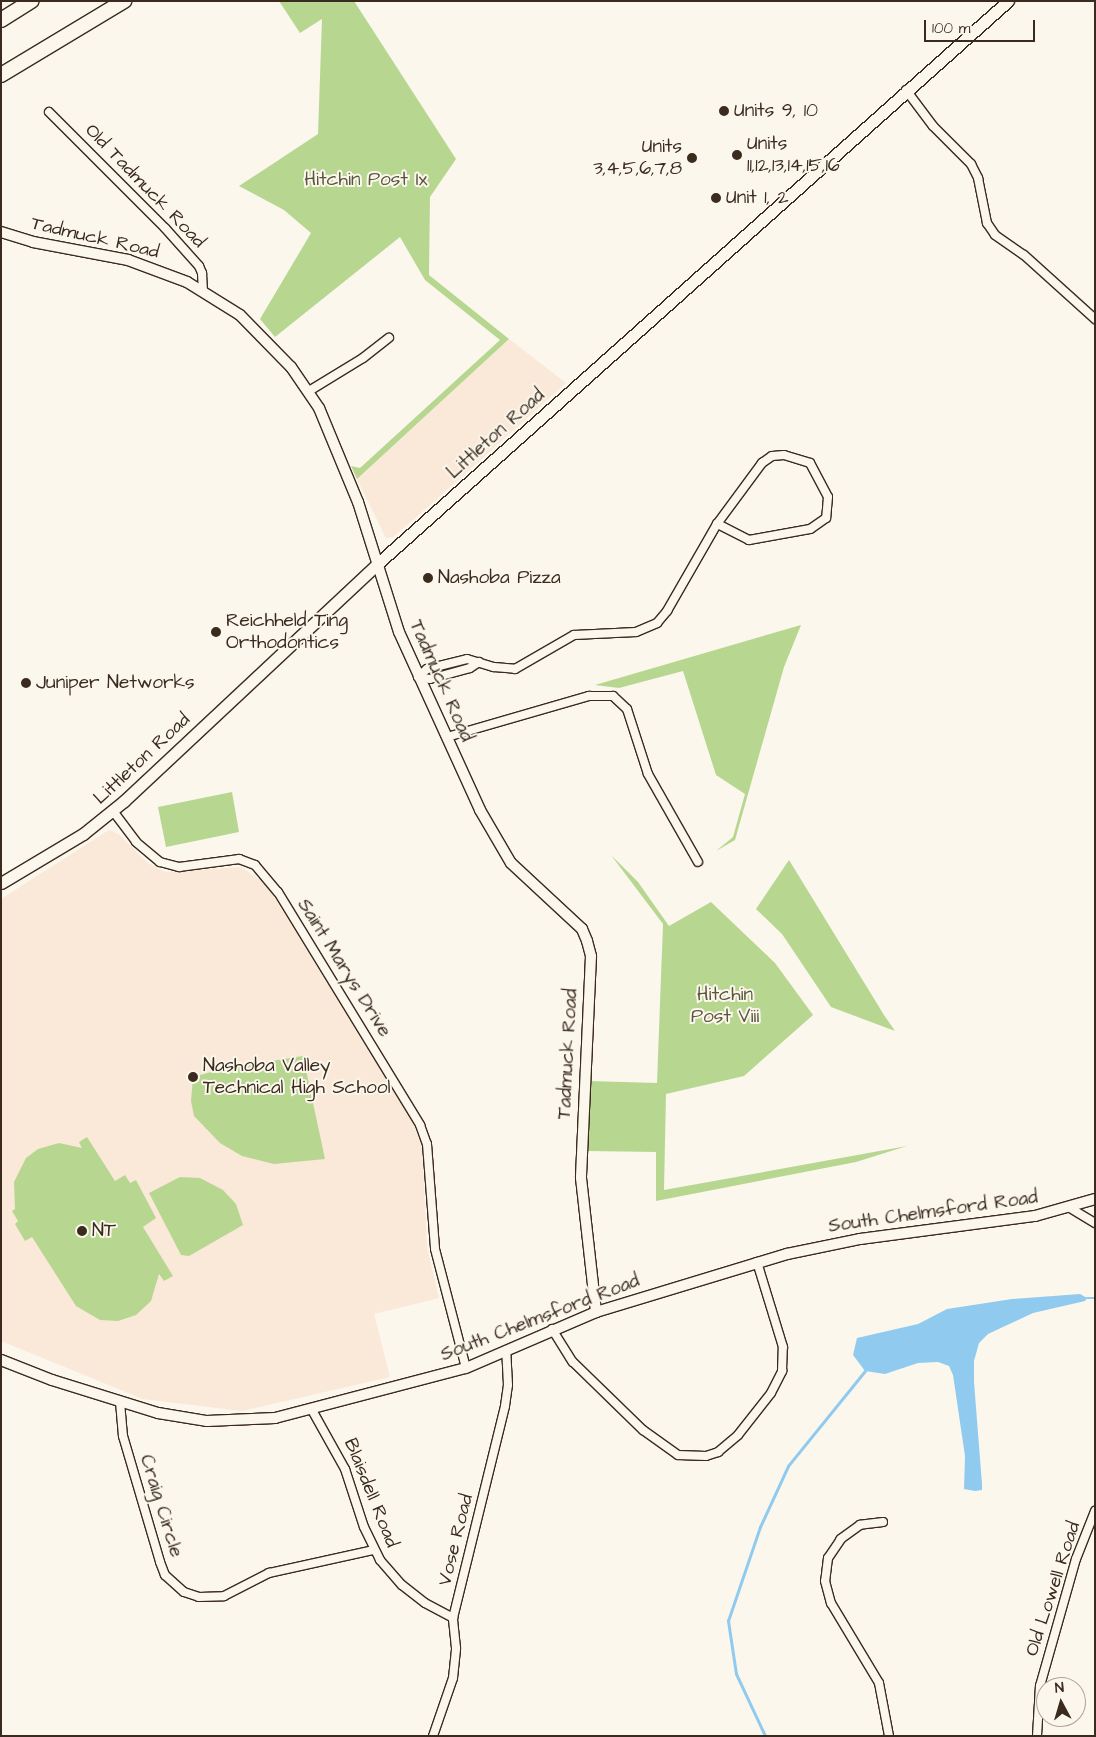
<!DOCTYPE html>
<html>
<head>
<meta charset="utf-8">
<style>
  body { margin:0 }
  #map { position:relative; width:1096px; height:1737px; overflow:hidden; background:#fbf7ec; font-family:"Architects Daughter",sans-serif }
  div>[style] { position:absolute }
  .built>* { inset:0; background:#fae8d8 }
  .green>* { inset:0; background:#b7d791 }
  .water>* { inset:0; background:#90cbef }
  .stream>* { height:2.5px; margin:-1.25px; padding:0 1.25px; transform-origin:1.25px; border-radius:1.25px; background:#90cbef }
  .roads { filter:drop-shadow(1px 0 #3b2a1e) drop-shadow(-1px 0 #3b2a1e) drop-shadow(0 1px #3b2a1e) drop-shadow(0 -1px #3b2a1e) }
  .street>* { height:8px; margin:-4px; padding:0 4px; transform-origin:4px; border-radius:4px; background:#fbf7ec }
  .secondary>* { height:10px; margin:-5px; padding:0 5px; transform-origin:5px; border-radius:5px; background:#fbf7ec }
  .primary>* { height:11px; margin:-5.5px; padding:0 5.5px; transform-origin:5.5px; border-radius:5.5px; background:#fbf7ec }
  .highway>* { height:14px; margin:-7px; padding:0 7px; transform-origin:7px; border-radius:7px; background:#fbf7ec }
  .dots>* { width:14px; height:14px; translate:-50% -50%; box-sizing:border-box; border:2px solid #fbf7ec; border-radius:50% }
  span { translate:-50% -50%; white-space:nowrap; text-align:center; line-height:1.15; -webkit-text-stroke:4px #fbf7ec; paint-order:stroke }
  .poi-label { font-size:19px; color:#3b2a1e }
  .left { translate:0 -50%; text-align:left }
  .right { translate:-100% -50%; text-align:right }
  .park-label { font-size:19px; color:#5a553b }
  .street-label { font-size:19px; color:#3b2a1e }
  .frame { position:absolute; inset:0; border:2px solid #3b2a1e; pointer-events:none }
  .north { position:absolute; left:1036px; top:1677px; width:50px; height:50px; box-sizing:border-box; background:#fbf7ec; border:1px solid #aea59a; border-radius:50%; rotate:354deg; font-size:14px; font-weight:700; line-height:20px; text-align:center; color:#3b2a1e }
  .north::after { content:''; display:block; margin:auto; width:18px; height:22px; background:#3b2a1e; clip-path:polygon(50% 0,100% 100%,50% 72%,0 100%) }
  .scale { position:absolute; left:924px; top:20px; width:111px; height:22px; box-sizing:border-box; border:2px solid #3b2a1e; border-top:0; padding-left:6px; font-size:15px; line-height:18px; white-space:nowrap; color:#3b2a1e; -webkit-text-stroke:4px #fbf7ec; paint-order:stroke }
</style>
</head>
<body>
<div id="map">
  <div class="built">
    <div style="clip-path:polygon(509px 339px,566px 383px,412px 521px,393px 537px,386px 538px,357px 479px)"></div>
    <div style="clip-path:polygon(109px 830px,120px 835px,148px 863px,166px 872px,241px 867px,266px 884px,413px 1123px,422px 1146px,427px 1247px,439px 1298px,374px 1314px,390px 1377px,242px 1411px,143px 1399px,1px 1341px,1px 899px)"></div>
  </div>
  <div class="green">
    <div style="clip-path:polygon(279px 1px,354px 1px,456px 159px,430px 197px,429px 275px,509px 339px,357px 479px,351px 466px,360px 468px,500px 340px,425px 280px,400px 237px,275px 337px,260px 319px,311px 233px,284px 210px,239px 186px,318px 134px,322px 19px,300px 33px)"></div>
    <div style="clip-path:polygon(801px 625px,784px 667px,735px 840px,716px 851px,733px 837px,745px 794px,716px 775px,683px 671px,619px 688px,595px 685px)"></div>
    <div style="clip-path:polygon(232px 792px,239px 832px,166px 847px,158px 807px)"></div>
    <div style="clip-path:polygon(611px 855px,638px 882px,669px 926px,711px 902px,775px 963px,813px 1015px,744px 1076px,666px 1094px,664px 1190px,907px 1146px,856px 1162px,656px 1201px,656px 1152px,588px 1151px,589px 1081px,657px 1083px,663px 924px)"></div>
    <div style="clip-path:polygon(789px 860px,884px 1015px,895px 1031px,831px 1007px,782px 934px,756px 909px)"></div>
    <div style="clip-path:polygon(303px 1056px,325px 1159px,274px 1164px,242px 1156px,220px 1143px,194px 1116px,191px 1101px,193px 1077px,222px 1069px)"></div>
    <div style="clip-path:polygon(87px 1137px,115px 1181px,125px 1175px,130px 1183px,136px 1180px,156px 1218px,143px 1227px,173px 1276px,164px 1281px,159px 1274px,151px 1301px,136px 1315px,118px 1321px,100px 1320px,76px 1306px,32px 1237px,25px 1241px,15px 1224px,18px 1221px,12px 1211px,15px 1209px,14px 1182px,26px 1158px,38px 1149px,59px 1143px,82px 1148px,79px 1142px)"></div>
    <div style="clip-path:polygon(180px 1177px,200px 1178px,223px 1190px,236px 1204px,243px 1225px,189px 1256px,181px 1255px,149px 1193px)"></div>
  </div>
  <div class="water">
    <div style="clip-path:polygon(1080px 1294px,1087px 1298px,1085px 1301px,1033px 1313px,988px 1334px,979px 1343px,974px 1361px,974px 1382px,982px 1484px,982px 1490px,975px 1491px,964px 1489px,965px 1456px,953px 1375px,949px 1366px,938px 1362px,918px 1363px,885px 1374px,865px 1371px,853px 1355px,857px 1338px,918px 1324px,947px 1309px,1012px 1299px)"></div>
  </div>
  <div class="stream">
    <div style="left:1087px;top:1298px;width:8px"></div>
    <div style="left:765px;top:1736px;width:68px;rotate:-115.1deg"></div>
    <div style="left:736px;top:1674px;width:54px;rotate:-98.6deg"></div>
    <div style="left:728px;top:1621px;width:99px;rotate:-71.2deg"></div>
    <div style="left:760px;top:1527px;width:67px;rotate:-65.3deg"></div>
    <div style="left:788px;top:1466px;width:122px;rotate:-51deg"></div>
  </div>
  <div class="roads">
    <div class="street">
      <div style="left:906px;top:90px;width:45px;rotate:53.1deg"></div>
      <div style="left:933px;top:126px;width:54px;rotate:45deg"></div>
      <div style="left:971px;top:164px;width:16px;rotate:63deg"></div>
      <div style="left:978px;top:178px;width:46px;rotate:78.7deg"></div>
      <div style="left:987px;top:223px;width:14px;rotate:56deg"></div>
      <div style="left:995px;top:235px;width:35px;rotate:35deg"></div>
      <div style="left:1024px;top:255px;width:96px;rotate:42deg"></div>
      <div style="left:49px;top:112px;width:164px;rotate:45deg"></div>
      <div style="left:165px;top:228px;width:51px;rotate:48.2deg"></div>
      <div style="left:199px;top:266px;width:8px;rotate:67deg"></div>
      <div style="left:202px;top:273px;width:17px;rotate:87deg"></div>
      <div style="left:309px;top:391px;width:63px;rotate:-31.4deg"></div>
      <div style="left:363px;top:358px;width:33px;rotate:-38deg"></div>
      <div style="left:418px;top:677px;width:12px;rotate:-42deg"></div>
      <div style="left:427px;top:669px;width:41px;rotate:-14deg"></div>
      <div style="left:467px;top:659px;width:28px;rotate:17deg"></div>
      <div style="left:494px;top:667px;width:21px;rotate:5deg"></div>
      <div style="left:515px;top:669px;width:68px;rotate:-30deg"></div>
      <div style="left:574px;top:635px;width:62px;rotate:-2.8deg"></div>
      <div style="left:636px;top:632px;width:23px;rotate:-23deg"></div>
      <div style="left:657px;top:623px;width:16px;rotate:-50deg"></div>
      <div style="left:667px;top:611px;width:100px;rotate:-60.1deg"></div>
      <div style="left:717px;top:524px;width:76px;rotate:-53.6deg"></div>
      <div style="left:762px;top:463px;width:12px;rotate:-35deg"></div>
      <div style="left:772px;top:456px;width:12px;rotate:-5deg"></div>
      <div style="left:784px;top:455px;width:27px;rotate:17deg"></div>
      <div style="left:810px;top:463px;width:38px;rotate:62deg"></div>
      <div style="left:828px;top:497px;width:21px;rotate:95deg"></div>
      <div style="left:826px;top:518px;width:19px;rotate:145deg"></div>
      <div style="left:810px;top:529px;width:62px;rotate:169.8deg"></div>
      <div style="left:749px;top:540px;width:36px;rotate:-153deg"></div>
      <div style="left:418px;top:677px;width:12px;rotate:9deg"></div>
      <div style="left:430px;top:679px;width:41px;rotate:-15.4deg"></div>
      <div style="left:470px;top:668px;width:11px;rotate:-34deg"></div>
      <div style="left:447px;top:737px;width:148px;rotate:-16.1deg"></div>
      <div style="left:589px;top:696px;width:24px"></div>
      <div style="left:613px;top:696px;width:19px;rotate:43deg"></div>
      <div style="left:627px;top:709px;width:68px;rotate:72.1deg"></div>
      <div style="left:648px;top:774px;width:101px;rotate:60.4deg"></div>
      <div style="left:113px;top:811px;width:39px;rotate:53deg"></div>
      <div style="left:136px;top:842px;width:31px;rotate:40deg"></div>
      <div style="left:160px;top:862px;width:20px;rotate:15deg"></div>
      <div style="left:179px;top:867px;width:61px;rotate:-7.6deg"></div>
      <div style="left:239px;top:859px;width:17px;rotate:21deg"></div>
      <div style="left:255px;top:865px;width:35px;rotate:50deg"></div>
      <div style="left:278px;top:892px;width:273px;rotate:58.6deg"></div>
      <div style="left:420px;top:1125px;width:20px;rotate:70deg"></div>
      <div style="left:427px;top:1144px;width:105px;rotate:85.6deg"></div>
      <div style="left:435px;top:1249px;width:123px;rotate:75.4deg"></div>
      <div style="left:1070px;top:1208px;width:29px;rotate:31deg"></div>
      <div style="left:552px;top:1329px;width:39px;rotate:58deg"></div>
      <div style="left:573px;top:1362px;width:98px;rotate:44.2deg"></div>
      <div style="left:643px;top:1430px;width:43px;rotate:35.5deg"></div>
      <div style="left:678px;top:1455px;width:28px;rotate:2deg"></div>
      <div style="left:706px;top:1456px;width:13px;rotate:-18deg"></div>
      <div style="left:718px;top:1452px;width:26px;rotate:-40deg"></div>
      <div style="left:738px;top:1435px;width:53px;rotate:-51.8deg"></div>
      <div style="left:771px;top:1393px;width:25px;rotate:-63deg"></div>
      <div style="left:782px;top:1371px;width:24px;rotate:-88deg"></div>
      <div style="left:783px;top:1347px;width:89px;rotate:-107deg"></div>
      <div style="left:120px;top:1402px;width:34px;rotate:85deg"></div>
      <div style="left:123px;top:1436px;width:131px;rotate:73.6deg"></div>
      <div style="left:160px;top:1562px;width:14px;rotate:69deg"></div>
      <div style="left:165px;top:1575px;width:25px;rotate:42deg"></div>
      <div style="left:184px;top:1592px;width:16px;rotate:18deg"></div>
      <div style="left:199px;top:1597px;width:25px;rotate:-2deg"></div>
      <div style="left:224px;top:1596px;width:51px;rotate:-27.1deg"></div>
      <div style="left:269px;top:1573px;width:107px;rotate:-12.4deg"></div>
      <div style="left:312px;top:1410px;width:68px;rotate:60.8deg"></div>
      <div style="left:345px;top:1469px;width:61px;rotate:71.9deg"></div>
      <div style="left:364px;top:1527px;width:37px;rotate:64deg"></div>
      <div style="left:380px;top:1560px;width:33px;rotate:49deg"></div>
      <div style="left:402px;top:1585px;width:29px;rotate:38deg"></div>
      <div style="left:425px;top:1603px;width:32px;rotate:28deg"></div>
      <div style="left:883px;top:1522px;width:23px;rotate:173deg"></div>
      <div style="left:860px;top:1525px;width:24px;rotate:144deg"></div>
      <div style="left:841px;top:1539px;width:23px;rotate:124deg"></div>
      <div style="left:828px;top:1558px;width:23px;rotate:97deg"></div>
      <div style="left:825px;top:1581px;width:23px;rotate:75deg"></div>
      <div style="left:831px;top:1603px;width:93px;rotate:59deg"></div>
      <div style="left:879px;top:1683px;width:54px;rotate:79.3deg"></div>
      <div style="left:433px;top:1736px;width:61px;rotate:-71deg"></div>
      <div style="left:453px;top:1678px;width:30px;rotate:-84deg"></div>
      <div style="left:456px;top:1648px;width:30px;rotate:-96deg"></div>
      <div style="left:453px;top:1618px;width:218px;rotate:-76.2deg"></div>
      <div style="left:505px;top:1406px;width:21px;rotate:-82deg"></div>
      <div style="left:508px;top:1385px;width:35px;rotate:-93deg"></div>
      <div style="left:1037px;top:1736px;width:50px;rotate:-86.6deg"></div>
      <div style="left:1040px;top:1686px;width:132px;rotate:-74.2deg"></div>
      <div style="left:1076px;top:1559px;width:52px;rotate:-68.4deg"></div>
    </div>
    <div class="secondary">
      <div style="left:1px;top:232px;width:34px;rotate:17deg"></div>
      <div style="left:33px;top:242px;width:97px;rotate:10.7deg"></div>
      <div style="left:128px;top:260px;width:63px;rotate:20.4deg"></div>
      <div style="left:187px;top:282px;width:62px;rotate:31.9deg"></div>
      <div style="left:240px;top:315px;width:73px;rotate:45.6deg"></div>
      <div style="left:291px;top:367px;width:50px;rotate:55.7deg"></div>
      <div style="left:319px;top:408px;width:102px;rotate:67.5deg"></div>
      <div style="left:358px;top:502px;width:136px;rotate:72.5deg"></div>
      <div style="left:399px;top:632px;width:196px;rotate:65.5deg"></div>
      <div style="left:480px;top:810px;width:61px;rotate:59.7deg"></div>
      <div style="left:511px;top:863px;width:97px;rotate:42.9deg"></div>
      <div style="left:582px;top:929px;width:13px;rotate:67deg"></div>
      <div style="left:587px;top:941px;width:16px;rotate:75deg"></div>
      <div style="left:591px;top:956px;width:222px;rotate:92.6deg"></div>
      <div style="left:581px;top:1178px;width:135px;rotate:83.6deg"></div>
      <div style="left:1px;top:1360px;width:55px;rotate:21.4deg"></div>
      <div style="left:52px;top:1380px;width:111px;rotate:17.3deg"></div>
      <div style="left:158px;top:1413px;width:50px;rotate:9.3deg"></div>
      <div style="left:207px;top:1421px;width:68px;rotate:-2.5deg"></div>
      <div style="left:275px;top:1418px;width:197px;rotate:-14.7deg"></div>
      <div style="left:466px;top:1368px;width:142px;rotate:-23.3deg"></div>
      <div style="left:596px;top:1312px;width:200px;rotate:-16.9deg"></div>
      <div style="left:787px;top:1254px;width:75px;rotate:-11.6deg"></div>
      <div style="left:860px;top:1239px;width:177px;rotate:-7.5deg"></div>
      <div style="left:1035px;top:1216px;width:62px;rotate:-15.8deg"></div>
    </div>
    <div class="primary">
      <div style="left:1px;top:883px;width:96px;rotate:-30.9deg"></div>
      <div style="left:83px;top:834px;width:53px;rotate:-38.8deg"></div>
      <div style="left:124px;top:801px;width:345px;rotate:-43.1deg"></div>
      <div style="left:376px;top:565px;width:847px;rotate:-41.75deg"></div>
    </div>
    <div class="highway">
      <div style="left:1px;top:20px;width:36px;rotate:-32deg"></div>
      <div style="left:1px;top:75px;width:144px;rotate:-31deg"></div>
    </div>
  </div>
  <div class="dots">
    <div style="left:724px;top:111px;background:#3b2a1e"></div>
    <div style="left:737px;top:155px;background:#3b2a1e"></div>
    <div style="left:692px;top:158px;background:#3b2a1e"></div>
    <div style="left:716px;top:198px;background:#3b2a1e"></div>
    <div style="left:428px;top:578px;background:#3b2a1e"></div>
    <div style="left:216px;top:632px;background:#3b2a1e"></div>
    <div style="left:26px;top:683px;background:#3b2a1e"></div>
    <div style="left:193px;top:1077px;background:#3b2a1e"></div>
    <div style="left:82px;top:1231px;background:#3b2a1e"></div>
  </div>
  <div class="poi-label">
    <span class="left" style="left:734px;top:111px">Units 9, 10</span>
    <span class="left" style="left:747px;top:155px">Units<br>11,12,13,14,15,16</span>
    <span class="right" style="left:682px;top:158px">Units<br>3,4,5,6,7,8</span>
    <span class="left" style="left:726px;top:198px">Unit 1, 2</span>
    <span class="left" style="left:438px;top:578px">Nashoba Pizza</span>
    <span class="left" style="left:226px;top:632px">Reichheld Ting<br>Orthodontics</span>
    <span class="left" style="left:36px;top:683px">Juniper Networks</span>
    <span class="left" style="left:203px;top:1077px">Nashoba Valley<br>Technical High School</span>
    <span class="left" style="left:92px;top:1231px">NT</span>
  </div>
  <div class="park-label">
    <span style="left:366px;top:180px">Hitchin Post Ix</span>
    <span style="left:725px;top:1006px">Hitchin<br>Post Viii</span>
  </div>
  <div class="street-label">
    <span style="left:145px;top:186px;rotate:46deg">Old Tadmuck Road</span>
    <span style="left:95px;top:238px;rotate:13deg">Tadmuck Road</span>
    <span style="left:496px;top:434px;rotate:-42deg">Littleton Road</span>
    <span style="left:441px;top:681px;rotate:66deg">Tadmuck Road</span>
    <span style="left:142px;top:759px;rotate:-43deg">Littleton Road</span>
    <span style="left:344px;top:968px;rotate:58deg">Saint Marys Drive</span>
    <span style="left:568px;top:1054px;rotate:-87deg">Tadmuck Road</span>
    <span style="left:933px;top:1212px;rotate:-8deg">South Chelmsford Road</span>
    <span style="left:540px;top:1318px;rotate:-21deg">South Chelmsford Road</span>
    <span style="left:371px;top:1493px;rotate:68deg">Blaisdell Road</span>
    <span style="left:161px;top:1506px;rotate:73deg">Craig Circle</span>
    <span style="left:456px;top:1540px;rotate:-76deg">Vose Road</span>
    <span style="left:1053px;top:1589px;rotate:-72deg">Old Lowell Road</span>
  </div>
  <div class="frame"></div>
  <div class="north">N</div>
  <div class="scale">100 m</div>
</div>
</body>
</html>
